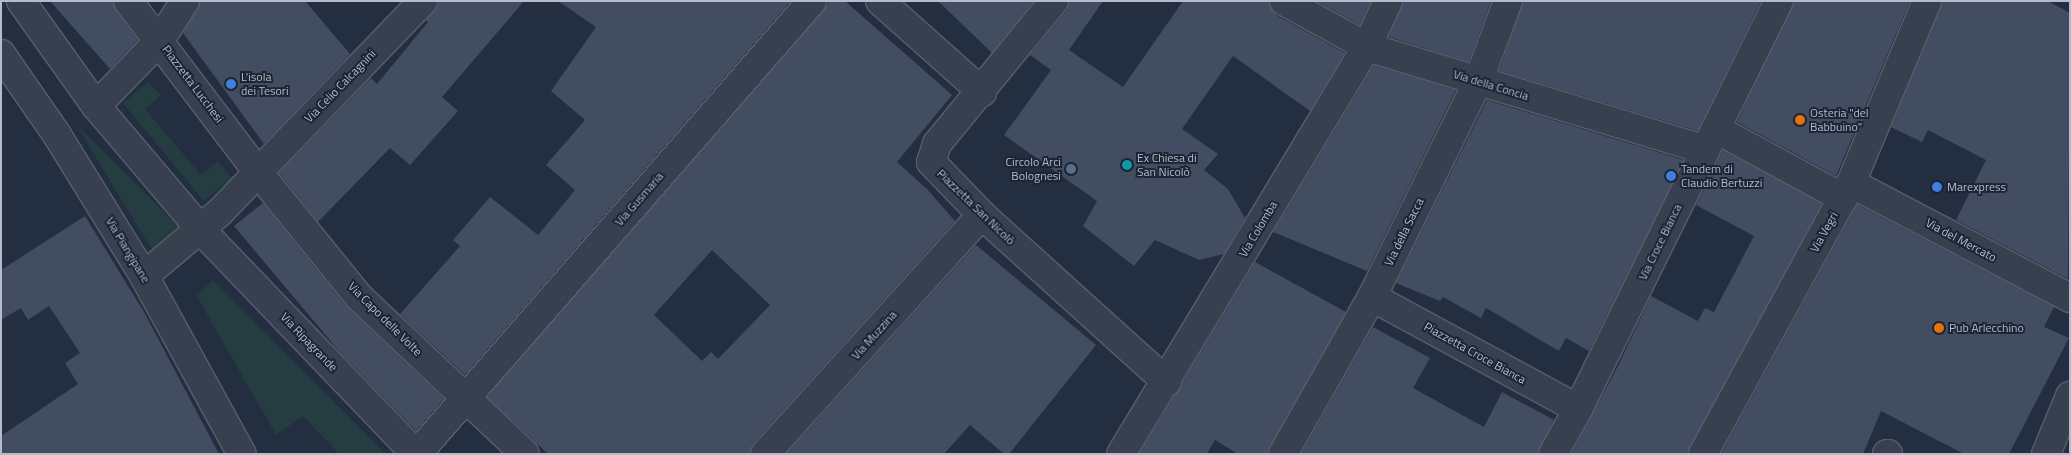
<!DOCTYPE html>
<html>
<head>
<meta charset="utf-8">
<style>
  body { margin:0 }
  #map { position:relative; width:2071px; height:455px; overflow:hidden; background:#232e40; font-family:"Titillium Web",sans-serif }
  div>[style] { position:absolute }
  .green>* { inset:0; background:#253c41 }
  .building>* { inset:0; background:#424d62 }
  .roads { filter:drop-shadow(1px 0 #555e6d) drop-shadow(-1px 0 #555e6d) drop-shadow(0 1px #555e6d) drop-shadow(0 -1px #555e6d) }
  .street>* { height:28px; margin:-14px; padding:0 14px; transform-origin:14px; border-radius:14px; background:#384050 }
  .dots>* { width:14px; height:14px; translate:-50% -50%; box-sizing:border-box; border:2px solid #1c2535; border-radius:50% }
  span { translate:-50% -50%; white-space:nowrap; text-align:center; line-height:1.15; -webkit-text-stroke:4px #1c2535; paint-order:stroke }
  .poi-label { font-size:12px; color:#b4bbca }
  .left { translate:0 -50%; text-align:left }
  .right { translate:-100% -50%; text-align:right }
  .street-label { font-size:12px; color:#b4bbca }
  .frame { position:absolute; inset:0; border:2px solid #b4bbca; pointer-events:none }
</style>
</head>
<body>
<div id="map">
  <div class="green">
    <div style="clip-path:polygon(148px 82px,161px 95px,145px 109px,201px 175px,218px 161px,232px 178px,204px 201px,123px 103px)"></div>
    <div style="clip-path:polygon(81px 129px,181px 229px,155px 255px,80px 131px)"></div>
    <div style="clip-path:polygon(213px 280px,386px 454px,339px 454px,303px 416px,276px 435px,196px 295px)"></div>
  </div>
  <div class="building">
    <div style="clip-path:polygon(50px 1px,113px 1px,116px 10px,138px 40px,110px 69px)"></div>
    <div style="clip-path:polygon(201px 1px,305px 1px,350px 54px,264px 144px,183px 33px)"></div>
    <div style="clip-path:polygon(438px 1px,524px 1px,442px 97px,458px 111px,410px 165px,390px 148px,318px 222px,279px 173px,371px 78px,377px 84px,428px 22px,426px 21px)"></div>
    <div style="clip-path:polygon(558px 1px,791px 1px,465px 375px,400px 314px,460px 246px,453px 240px,490px 197px,538px 235px,575px 190px,546px 165px,585px 120px,551px 91px,596px 27px)"></div>
    <div style="clip-path:polygon(evenodd,830px 1px,845px 1px,952px 95px,897px 162px,927px 189px,955px 221px,753px 444px,750px 454px,548px 454px,487px 397px,830px 1px,712px 250px,770px 305px,718px 359px,711px 352px,702px 361px,654px 315px,712px 250px)"></div>
    <div style="clip-path:polygon(938px 1px,1034px 1px,992px 53px)"></div>
    <div style="clip-path:polygon(1069px 1px,1103px 1px,1069px 50px,1123px 87px,1183px 1px,1268px 1px,1276px 15px,1345px 53px,1310px 111px,1233px 56px,1182px 129px,1218px 154px,1204px 170px,1228px 189px,1245px 218px,1224px 254px,1199px 260px,1155px 240px,1134px 266px,1083px 226px,1097px 201px,1004px 135px,1051px 70px,1030px 55px,1066px 11px)"></div>
    <div style="clip-path:polygon(1317px 1px,1371px 1px,1360px 25px)"></div>
    <div style="clip-path:polygon(1403px 1px,1491px 1px,1469px 62px,1389px 37px)"></div>
    <div style="clip-path:polygon(1523px 1px,1761px 1px,1698px 131px,1499px 71px)"></div>
    <div style="clip-path:polygon(1794px 1px,1910px 1px,1836px 176px,1737px 122px)"></div>
    <div style="clip-path:polygon(1942px 1px,2048px 1px,2070px 13px,2068px 279px,1956px 220px,1986px 160px,1928px 130px,1922px 142px,1891px 127px)"></div>
    <div style="clip-path:polygon(1374px 65px,1456px 90px,1367px 271px,1273px 232px)"></div>
    <div style="clip-path:polygon(1487px 100px,1684px 160px,1589px 351px,1566px 338px,1559px 351px,1486px 308px,1481px 318px,1443px 297px,1440px 301px,1396px 283px)"></div>
    <div style="clip-path:polygon(1723px 150px,1822px 204px,1687px 454px,1571px 454px,1618px 366px,1651px 296px,1698px 321px,1705px 308px,1714px 312px,1754px 236px,1696px 205px)"></div>
    <div style="clip-path:polygon(263px 203px,347px 307px,444px 399px,416px 431px,339px 351px,234px 226px)"></div>
    <div style="clip-path:polygon(1857px 204px,2054px 307px,2044px 327px,2069px 338px,2009px 454px,1964px 454px,1881px 411px,1863px 454px,1721px 454px)"></div>
    <div style="clip-path:polygon(85px 216px,144px 312px,219px 454px,1px 454px,1px 436px,78px 384px,65px 363px,80px 353px,49px 306px,28px 320px,21px 308px,1px 320px,1px 270px)"></div>
    <div style="clip-path:polygon(976px 245px,1096px 345px,1009px 454px,1004px 454px,970px 425px,944px 454px,786px 454px)"></div>
    <div style="clip-path:polygon(1255px 262px,1346px 312px,1267px 454px,1238px 454px,1215px 440px,1207px 454px,1139px 454px)"></div>
    <div style="clip-path:polygon(1373px 327px,1430px 358px,1413px 388px,1484px 427px,1502px 392px,1554px 420px,1537px 454px,1301px 454px)"></div>
  </div>
  <div class="roads">
    <div class="street">
      <div style="left:21px;top:1px;width:129px;rotate:54.5deg"></div>
      <div style="left:96px;top:106px;width:162px;rotate:49.7deg"></div>
      <div style="left:201px;top:230px;width:310px;rotate:46.2deg"></div>
      <div style="left:128px;top:1px;width:213px;rotate:52.8deg"></div>
      <div style="left:257px;top:171px;width:162px;rotate:51deg"></div>
      <div style="left:359px;top:297px;width:228px;rotate:43.4deg"></div>
      <div style="left:880px;top:1px;width:137px;rotate:41.7deg"></div>
      <div style="left:1054px;top:1px;width:185px;rotate:129.3deg"></div>
      <div style="left:937px;top:144px;width:19px;rotate:108deg"></div>
      <div style="left:931px;top:162px;width:74px;rotate:46.1deg"></div>
      <div style="left:982px;top:215px;width:249px;rotate:42.1deg"></div>
      <div style="left:1284px;top:1px;width:95px;rotate:29deg"></div>
      <div style="left:1367px;top:47px;width:354px;rotate:16.9deg"></div>
      <div style="left:1px;top:54px;width:98px;rotate:55.3deg"></div>
      <div style="left:57px;top:135px;width:166px;rotate:58.3deg"></div>
      <div style="left:144px;top:276px;width:203px;rotate:61.2deg"></div>
      <div style="left:96px;top:106px;width:92px;rotate:-45.9deg"></div>
      <div style="left:160px;top:40px;width:46px;rotate:-57.3deg"></div>
      <div style="left:1716px;top:129px;width:145px;rotate:28.5deg"></div>
      <div style="left:1851px;top:183px;width:247px;rotate:27.7deg"></div>
      <div style="left:144px;top:276px;width:99px;rotate:-40.1deg"></div>
      <div style="left:220px;top:212px;width:293px;rotate:-46.1deg"></div>
      <div style="left:1372px;top:297px;width:234px;rotate:28.5deg"></div>
      <div style="left:417px;top:454px;width:601px;rotate:-48.91deg"></div>
      <div style="left:765px;top:454px;width:323px;rotate:-47.8deg"></div>
      <div style="left:1121px;top:454px;width:476px;rotate:-58.9deg"></div>
      <div style="left:1367px;top:47px;width:51px;rotate:-65.5deg"></div>
      <div style="left:1283px;top:454px;width:180px;rotate:-60.5deg"></div>
      <div style="left:1372px;top:297px;width:240px;rotate:-63.8deg"></div>
      <div style="left:1478px;top:82px;width:86px;rotate:-69.7deg"></div>
      <div style="left:1553px;top:454px;width:51px;rotate:-60.9deg"></div>
      <div style="left:1578px;top:409px;width:455px;rotate:-63.8deg"></div>
      <div style="left:1703px;top:454px;width:309px;rotate:-61.4deg"></div>
      <div style="left:1851px;top:183px;width:197px;rotate:-67.3deg"></div>
      <div style="left:1887px;top:454px;width:1px"></div>
      <div style="left:2046px;top:454px;width:63px;rotate:-67.5deg"></div>
    </div>
  </div>
  <div class="dots">
    <div style="left:231px;top:84px;background:#3f7fe0"></div>
    <div style="left:1800px;top:120px;background:#e8710a"></div>
    <div style="left:1127px;top:165px;background:#0f9aa8"></div>
    <div style="left:1071px;top:169px;background:#5c6f8a"></div>
    <div style="left:1671px;top:176px;background:#3f7fe0"></div>
    <div style="left:1937px;top:187px;background:#3f7fe0"></div>
    <div style="left:1939px;top:328px;background:#e8710a"></div>
  </div>
  <div class="poi-label">
    <span class="left" style="left:241px;top:84px">L'isola<br>dei Tesori</span>
    <span class="left" style="left:1810px;top:120px">Osteria "del<br>Babbuino"</span>
    <span class="left" style="left:1137px;top:165px">Ex Chiesa di<br>San Nicolò</span>
    <span class="right" style="left:1061px;top:169px">Circolo Arci<br>Bolognesi</span>
    <span class="left" style="left:1681px;top:176px">Tandem di<br>Claudio Bertuzzi</span>
    <span class="left" style="left:1947px;top:187px">Marexpress</span>
    <span class="left" style="left:1949px;top:328px">Pub Arlecchino</span>
  </div>
  <div class="street-label">
    <span style="left:193px;top:84px;rotate:53deg">Piazzetta Lucchesi</span>
    <span style="left:1491px;top:85px;rotate:17deg">Via della Concia</span>
    <span style="left:340px;top:86px;rotate:-46deg">Via Celio Calcagnini</span>
    <span style="left:639px;top:199px;rotate:-49deg">Via Gusmaria</span>
    <span style="left:976px;top:207px;rotate:44deg">Piazzetta San Nicolò</span>
    <span style="left:1258px;top:229px;rotate:-59deg">Via Colomba</span>
    <span style="left:1404px;top:232px;rotate:-64deg">Via della Sacca</span>
    <span style="left:1824px;top:232px;rotate:-61deg">Via Vegri</span>
    <span style="left:1961px;top:240px;rotate:28deg">Via del Mercato</span>
    <span style="left:1660px;top:242px;rotate:-64deg">Via Croce Bianca</span>
    <span style="left:128px;top:250px;rotate:59deg">Via Piangipane</span>
    <span style="left:385px;top:319px;rotate:45deg">Via Capo delle Volte</span>
    <span style="left:874px;top:335px;rotate:-48deg">Via Muzzina</span>
    <span style="left:309px;top:342px;rotate:46deg">Via Ripagrande</span>
    <span style="left:1475px;top:353px;rotate:29deg">Piazzetta Croce Bianca</span>
  </div>
  <div class="frame"></div>
</div>
</body>
</html>
